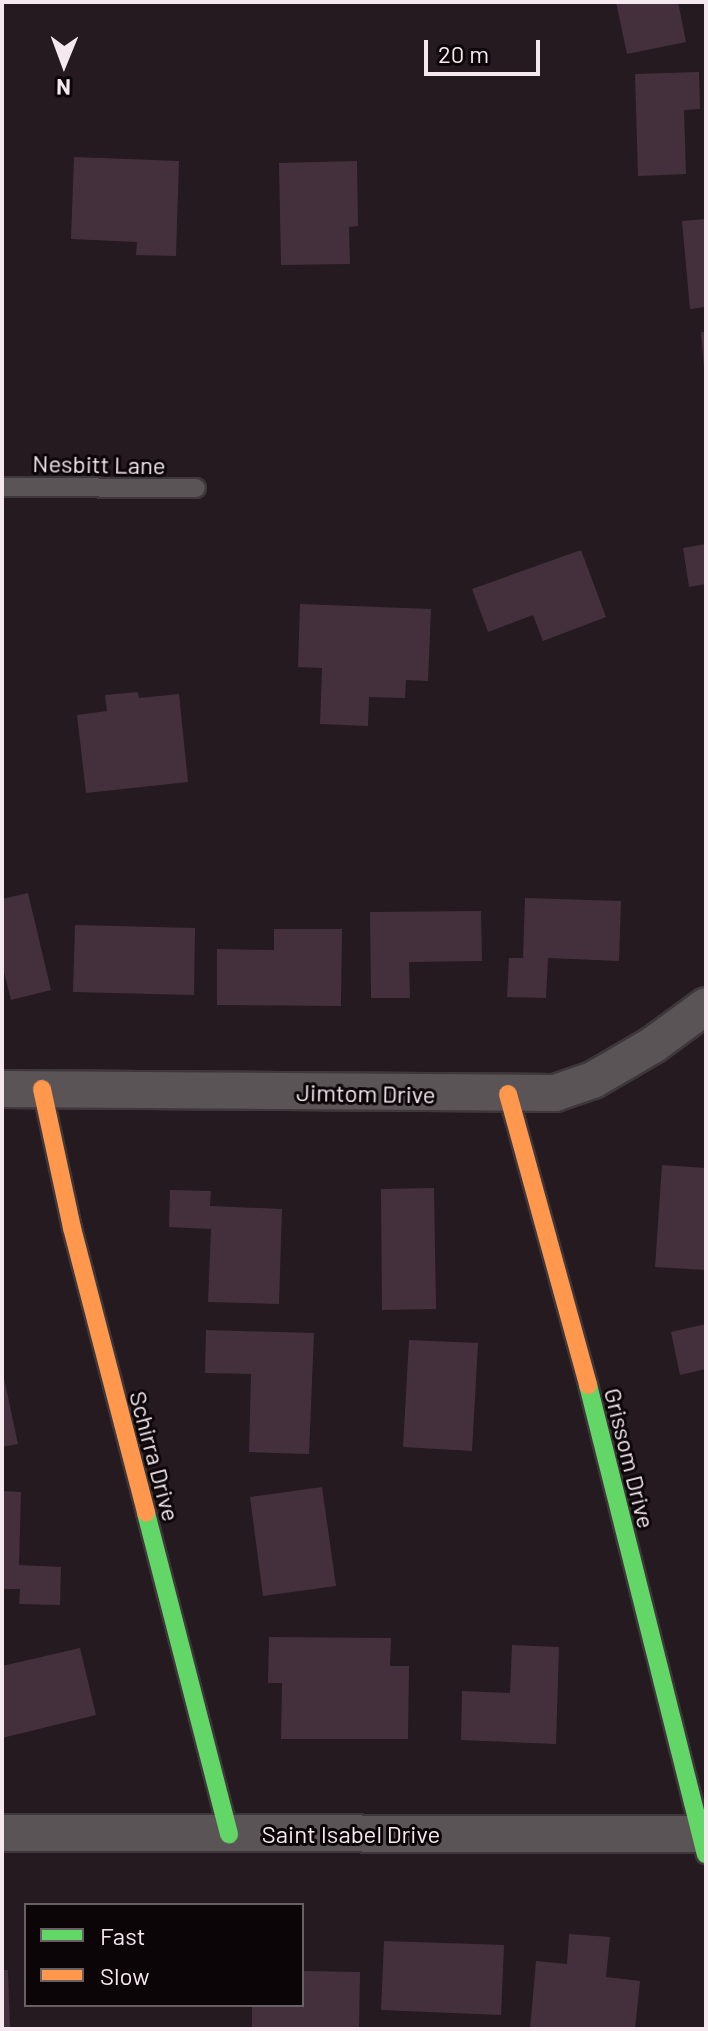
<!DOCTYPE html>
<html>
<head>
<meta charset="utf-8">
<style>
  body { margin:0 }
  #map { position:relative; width:708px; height:2031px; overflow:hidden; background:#241a1f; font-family:Barlow,sans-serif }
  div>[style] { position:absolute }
  .building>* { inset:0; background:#44303c }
  .roads { filter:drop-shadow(2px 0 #3e373b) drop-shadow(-2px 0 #3e373b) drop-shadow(0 2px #3e373b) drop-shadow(0 -2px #3e373b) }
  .lane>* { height:18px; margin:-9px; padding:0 9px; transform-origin:9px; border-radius:9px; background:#5b5457 }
  .street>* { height:36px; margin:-18px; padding:0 18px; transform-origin:18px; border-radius:18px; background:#5b5457 }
  .fast>* { height:18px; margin:-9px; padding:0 9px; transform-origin:9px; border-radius:9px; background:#63d668 }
  .slow>* { height:18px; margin:-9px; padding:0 9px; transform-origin:9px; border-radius:9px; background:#ff974d }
  span { translate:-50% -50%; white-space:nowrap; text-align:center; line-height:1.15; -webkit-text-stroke:6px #0b0508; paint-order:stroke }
  .street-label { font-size:24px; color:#f5e9ef }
  .frame { position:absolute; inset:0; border:4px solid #f5e9ef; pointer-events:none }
  .legend { position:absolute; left:24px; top:1903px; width:280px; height:104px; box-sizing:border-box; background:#0b0508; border:2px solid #696064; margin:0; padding:10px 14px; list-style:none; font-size:24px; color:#f5e9ef }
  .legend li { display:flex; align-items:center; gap:16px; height:40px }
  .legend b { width:40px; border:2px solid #696064 }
  .north { position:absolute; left:24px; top:24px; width:80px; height:80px; -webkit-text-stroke:6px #0b0508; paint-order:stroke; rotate:181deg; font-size:22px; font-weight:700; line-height:32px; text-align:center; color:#f5e9ef }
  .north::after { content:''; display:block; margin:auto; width:28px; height:36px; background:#f5e9ef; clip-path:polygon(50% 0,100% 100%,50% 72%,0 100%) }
  .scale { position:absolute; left:424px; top:40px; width:116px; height:36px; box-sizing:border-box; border:4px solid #f5e9ef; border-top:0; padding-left:10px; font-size:24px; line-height:28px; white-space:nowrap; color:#f5e9ef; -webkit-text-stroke:6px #0b0508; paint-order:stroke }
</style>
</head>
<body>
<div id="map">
  <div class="building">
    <div style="clip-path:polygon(616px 2px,678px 2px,686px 42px,627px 54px)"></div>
    <div style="clip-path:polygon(699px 72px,700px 109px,684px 110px,686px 174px,638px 176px,635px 74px)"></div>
    <div style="clip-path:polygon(74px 157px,179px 161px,176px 256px,136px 255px,137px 242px,71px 239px)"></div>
    <div style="clip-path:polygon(357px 161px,358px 226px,349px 227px,350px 264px,281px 265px,279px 163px)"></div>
    <div style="clip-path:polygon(706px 219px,706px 307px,690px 309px,682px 221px)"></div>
    <div style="clip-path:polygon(701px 332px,706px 332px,706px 369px,704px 369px)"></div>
    <div style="clip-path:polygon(706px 544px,706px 584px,689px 587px,683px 548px)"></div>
    <div style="clip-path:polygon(581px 550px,606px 617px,543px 641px,533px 615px,488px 632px,472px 589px)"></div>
    <div style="clip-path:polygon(300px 604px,431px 609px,428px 681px,406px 680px,405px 698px,369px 697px,368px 726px,320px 724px,322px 668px,298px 667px)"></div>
    <div style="clip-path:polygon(138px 692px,139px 698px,179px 694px,188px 782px,86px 793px,77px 715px,107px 711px,105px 695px)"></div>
    <div style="clip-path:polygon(28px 893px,51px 990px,11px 1000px,2px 963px,2px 899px)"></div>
    <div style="clip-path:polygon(525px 898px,621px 901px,619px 961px,548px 958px,546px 998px,507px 997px,509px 958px,523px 958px)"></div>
    <div style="clip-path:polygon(481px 911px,482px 961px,409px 962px,410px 998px,371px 998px,370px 912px)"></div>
    <div style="clip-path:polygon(75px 925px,195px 928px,194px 995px,73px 992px)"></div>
    <div style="clip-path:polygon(274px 929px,342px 929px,341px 1006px,217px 1005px,217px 949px,274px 950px)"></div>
    <div style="clip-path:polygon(662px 1165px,706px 1168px,706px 1270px,655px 1267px)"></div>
    <div style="clip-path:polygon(434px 1188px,436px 1309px,382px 1310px,381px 1189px)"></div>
    <div style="clip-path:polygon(170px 1190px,211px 1191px,210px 1206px,282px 1209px,279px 1304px,208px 1302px,211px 1229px,169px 1227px)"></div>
    <div style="clip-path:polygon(706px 1324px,706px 1369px,680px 1375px,671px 1332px)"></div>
    <div style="clip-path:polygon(206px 1330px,314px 1333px,309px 1454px,249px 1452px,251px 1374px,205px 1373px)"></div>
    <div style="clip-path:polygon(409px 1340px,478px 1343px,472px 1451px,403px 1447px)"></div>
    <div style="clip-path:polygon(2px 1369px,18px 1444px,2px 1447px)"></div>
    <div style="clip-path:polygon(322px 1487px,336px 1586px,263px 1596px,250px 1497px)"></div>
    <div style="clip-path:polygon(2px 1491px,21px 1492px,19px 1565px,61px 1567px,60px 1605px,19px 1604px,20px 1589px,2px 1589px)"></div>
    <div style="clip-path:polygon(269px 1637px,391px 1638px,390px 1666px,409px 1666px,408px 1739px,281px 1739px,282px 1683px,268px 1683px)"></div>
    <div style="clip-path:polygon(512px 1645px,559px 1647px,556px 1744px,461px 1740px,462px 1691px,510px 1693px)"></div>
    <div style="clip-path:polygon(80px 1648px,96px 1715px,2px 1738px,2px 1666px)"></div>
    <div style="clip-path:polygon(569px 1934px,610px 1937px,606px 1977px,640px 1981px,635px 2029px,530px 2029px,536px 1961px,567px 1964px)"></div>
    <div style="clip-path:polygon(384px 1941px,504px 1945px,501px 2015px,381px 2010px)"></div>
    <div style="clip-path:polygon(2px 1970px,8px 1970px,10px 2028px,2px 2028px)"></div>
    <div style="clip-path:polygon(302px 1971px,360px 1972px,359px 2029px,252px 2029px,252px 2005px,302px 2005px)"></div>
  </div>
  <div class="roads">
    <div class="lane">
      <div style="left:2px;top:487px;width:194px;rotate:0.3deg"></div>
    </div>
    <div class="street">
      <div style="left:2px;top:1089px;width:553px;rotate:0.41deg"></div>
      <div style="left:555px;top:1093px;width:40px;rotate:-18.9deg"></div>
      <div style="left:593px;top:1080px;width:69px;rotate:-30.3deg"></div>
      <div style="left:653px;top:1045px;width:66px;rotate:-36.3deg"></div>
      <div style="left:2px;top:1833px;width:698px;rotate:0.08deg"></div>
    </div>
    <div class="fast">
      <div style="left:588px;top:1385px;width:484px;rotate:75.9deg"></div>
      <div style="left:146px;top:1513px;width:332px;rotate:75.5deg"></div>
    </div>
    <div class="slow">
      <div style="left:42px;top:1089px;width:142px;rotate:77.8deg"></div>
      <div style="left:72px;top:1228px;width:294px;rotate:75.4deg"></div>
      <div style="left:508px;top:1094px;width:302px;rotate:74.6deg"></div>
    </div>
  </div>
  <div class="street-label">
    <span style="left:99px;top:464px;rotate:1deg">Nesbitt Lane</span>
    <span style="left:366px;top:1093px;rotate:1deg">Jimtom Drive</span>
    <span style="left:155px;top:1456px;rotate:75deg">Schirra Drive</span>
    <span style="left:630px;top:1458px;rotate:76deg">Grissom Drive</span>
    <span style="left:351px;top:1834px">Saint Isabel Drive</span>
  </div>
  <div class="frame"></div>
  <ul class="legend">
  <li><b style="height:10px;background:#63d668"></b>Fast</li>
  <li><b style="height:10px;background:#ff974d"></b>Slow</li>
  </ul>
  <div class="north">N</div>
  <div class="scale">20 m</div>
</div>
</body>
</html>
